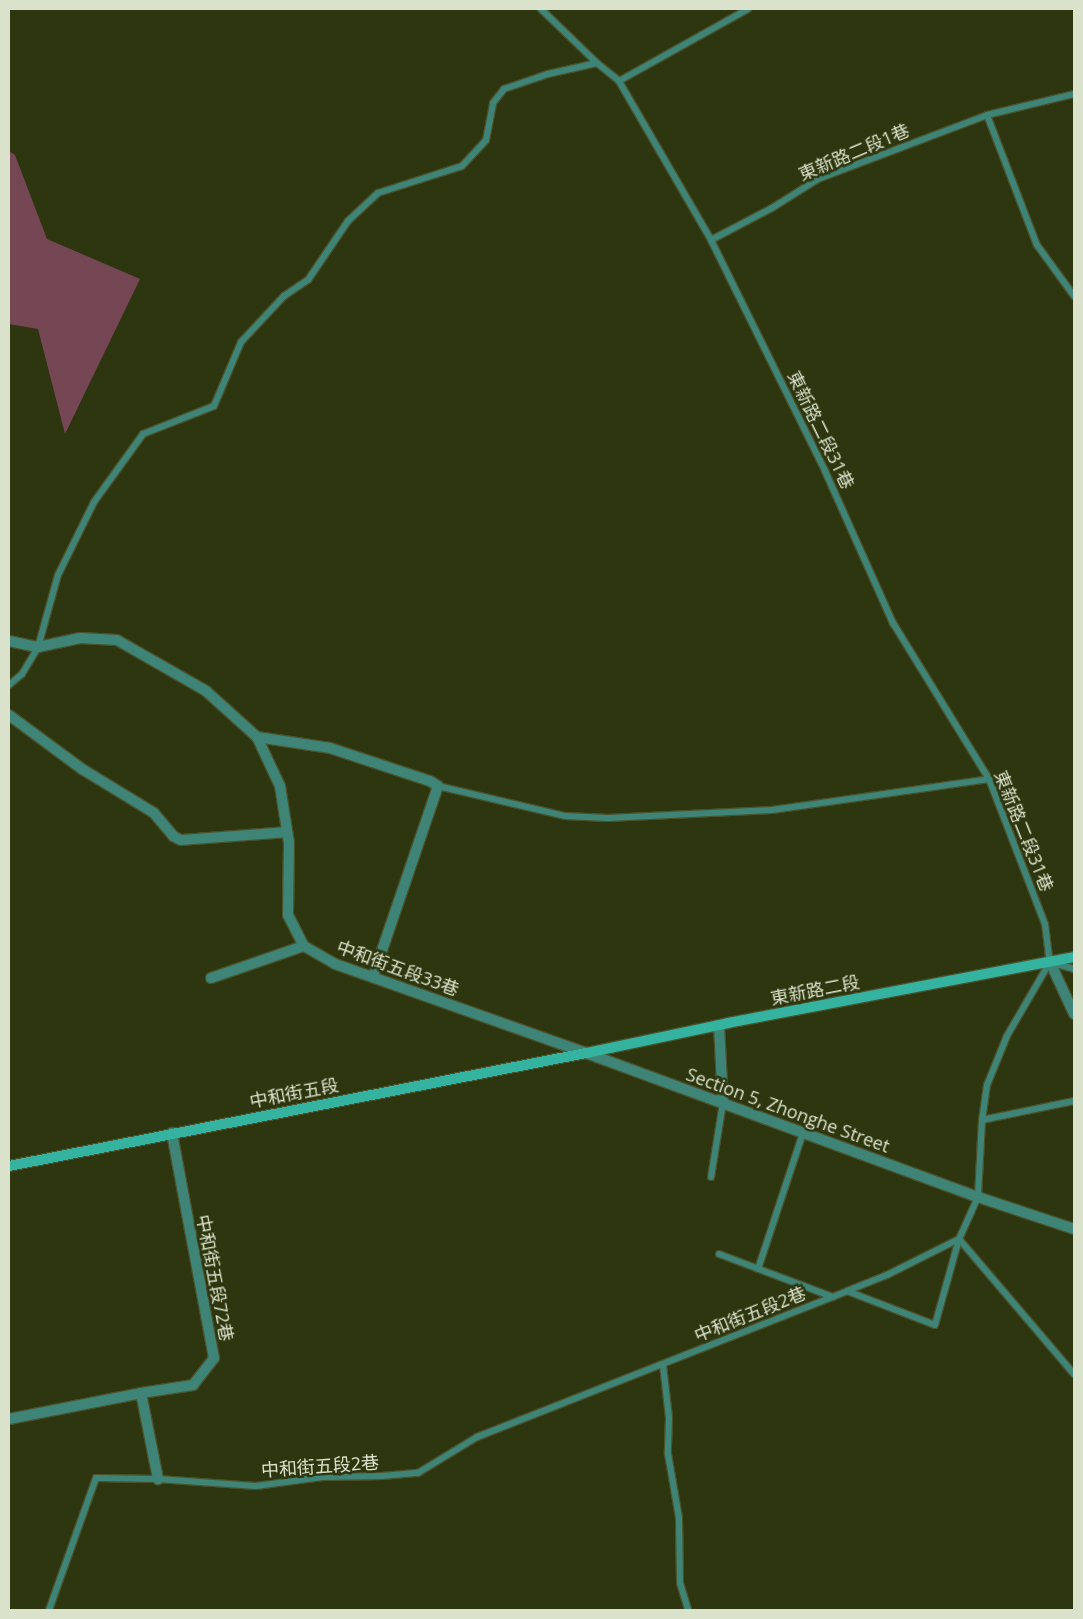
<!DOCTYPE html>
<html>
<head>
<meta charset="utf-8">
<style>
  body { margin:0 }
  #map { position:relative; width:1083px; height:1619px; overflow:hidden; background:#2e360f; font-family:"Open Sans","Noto Sans TC",sans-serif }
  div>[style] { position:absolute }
  .green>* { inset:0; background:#754755 }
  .roads { filter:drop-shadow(1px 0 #4a522d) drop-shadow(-1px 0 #4a522d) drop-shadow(0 1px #4a522d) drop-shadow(0 -1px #4a522d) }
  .service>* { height:6px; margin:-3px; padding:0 3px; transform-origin:3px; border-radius:3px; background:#3e8578 }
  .minor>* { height:10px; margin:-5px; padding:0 5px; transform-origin:5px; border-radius:5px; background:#3e8578 }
  .tertiary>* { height:10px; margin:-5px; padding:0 5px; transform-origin:5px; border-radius:5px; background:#3e8578 }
  .secondary>* { height:10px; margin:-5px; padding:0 5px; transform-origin:5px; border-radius:5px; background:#34b3a0 }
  span { translate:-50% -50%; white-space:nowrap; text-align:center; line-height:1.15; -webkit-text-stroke:5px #2e360f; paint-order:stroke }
  .street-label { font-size:18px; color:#dbe2cc }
  .frame { position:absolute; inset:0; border:10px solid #dbe2cc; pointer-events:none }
</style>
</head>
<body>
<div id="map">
  <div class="green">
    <div style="clip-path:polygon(9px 151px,15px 155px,47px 239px,140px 279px,65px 434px,38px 329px,9px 324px)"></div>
  </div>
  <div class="roads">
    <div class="service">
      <div style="left:541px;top:9px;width:78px;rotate:44deg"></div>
      <div style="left:619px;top:81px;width:148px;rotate:-29.2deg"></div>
      <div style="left:987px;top:115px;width:139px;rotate:69deg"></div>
      <div style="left:1037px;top:245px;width:63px;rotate:54deg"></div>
      <div style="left:711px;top:240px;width:69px;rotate:-27.7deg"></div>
      <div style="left:772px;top:208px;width:54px;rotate:-32.2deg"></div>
      <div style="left:818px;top:179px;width:181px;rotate:-20.7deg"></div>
      <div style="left:987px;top:115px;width:89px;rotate:-13.6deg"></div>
      <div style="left:9px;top:685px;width:17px;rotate:-40deg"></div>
      <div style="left:22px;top:674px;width:31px;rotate:-59deg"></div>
      <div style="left:38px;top:647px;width:75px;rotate:-74.5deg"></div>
      <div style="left:58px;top:575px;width:81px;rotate:-63.7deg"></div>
      <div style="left:94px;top:502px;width:84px;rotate:-54.2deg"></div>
      <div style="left:143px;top:434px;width:76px;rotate:-21.5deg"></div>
      <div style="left:214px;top:406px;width:69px;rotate:-67.1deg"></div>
      <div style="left:241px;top:342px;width:63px;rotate:-46.9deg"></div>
      <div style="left:284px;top:296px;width:29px;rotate:-34deg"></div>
      <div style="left:308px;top:280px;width:71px;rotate:-55.9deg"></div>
      <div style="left:348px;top:221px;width:41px;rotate:-43deg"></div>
      <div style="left:378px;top:193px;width:88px;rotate:-17.8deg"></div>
      <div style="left:462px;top:166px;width:35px;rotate:-47deg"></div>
      <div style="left:486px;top:140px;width:38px;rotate:-79deg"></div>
      <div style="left:493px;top:103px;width:18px;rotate:-52deg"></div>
      <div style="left:504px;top:89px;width:46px;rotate:-18.8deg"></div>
      <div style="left:548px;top:74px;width:50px;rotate:-12.7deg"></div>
      <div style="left:597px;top:63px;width:28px;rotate:39deg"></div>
      <div style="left:619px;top:81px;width:184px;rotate:59.9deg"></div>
      <div style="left:711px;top:240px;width:258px;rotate:63.7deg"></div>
      <div style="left:825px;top:471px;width:167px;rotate:65.9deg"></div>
      <div style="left:893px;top:623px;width:183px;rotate:58.4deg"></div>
      <div style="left:989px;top:779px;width:155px;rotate:68.9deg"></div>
      <div style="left:1045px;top:924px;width:38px;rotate:83deg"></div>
      <div style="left:438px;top:786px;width:130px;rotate:13.3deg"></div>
      <div style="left:565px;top:816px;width:43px;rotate:2.7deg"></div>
      <div style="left:608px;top:818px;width:164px;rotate:-2.8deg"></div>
      <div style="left:772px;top:810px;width:219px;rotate:-8.1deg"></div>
      <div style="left:1050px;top:962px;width:86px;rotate:120.2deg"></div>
      <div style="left:1007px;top:1036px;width:53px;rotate:112.2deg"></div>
      <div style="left:987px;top:1085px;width:35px;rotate:98deg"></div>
      <div style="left:982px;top:1120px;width:77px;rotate:93deg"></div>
      <div style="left:978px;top:1197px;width:46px;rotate:114.3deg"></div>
      <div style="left:959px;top:1239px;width:177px;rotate:49.6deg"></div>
      <div style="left:1053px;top:963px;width:22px;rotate:16deg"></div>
      <div style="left:982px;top:1120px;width:94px;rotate:-11.7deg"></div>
      <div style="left:711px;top:1177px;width:75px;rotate:-80.8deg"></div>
      <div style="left:719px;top:1254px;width:122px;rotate:20.7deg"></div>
      <div style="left:758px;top:1269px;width:143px;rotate:-71.7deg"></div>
      <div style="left:847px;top:1291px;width:94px;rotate:21.1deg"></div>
      <div style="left:935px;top:1325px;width:89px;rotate:-74.4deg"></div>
      <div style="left:663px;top:1365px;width:53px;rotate:83.5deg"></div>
      <div style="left:669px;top:1418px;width:36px;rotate:92deg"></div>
      <div style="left:668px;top:1454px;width:65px;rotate:80.2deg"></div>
      <div style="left:679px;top:1518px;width:65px;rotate:89.1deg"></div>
      <div style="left:680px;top:1583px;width:28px;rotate:73deg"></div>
      <div style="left:49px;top:1610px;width:140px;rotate:-70.4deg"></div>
      <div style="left:96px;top:1478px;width:62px;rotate:0.9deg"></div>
      <div style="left:158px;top:1479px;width:98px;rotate:4.1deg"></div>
      <div style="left:256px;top:1486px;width:67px;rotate:-7.8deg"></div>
      <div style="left:322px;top:1477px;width:60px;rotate:-1deg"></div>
      <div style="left:382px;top:1476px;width:36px;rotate:-5deg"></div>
      <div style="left:418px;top:1473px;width:69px;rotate:-31.4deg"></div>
      <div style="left:477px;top:1437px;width:398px;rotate:-21.5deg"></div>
      <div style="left:847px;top:1291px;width:43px;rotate:-21.8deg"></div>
      <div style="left:887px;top:1275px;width:80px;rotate:-26.6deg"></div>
    </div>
    <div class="minor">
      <div style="left:9px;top:641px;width:30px;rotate:12deg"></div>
      <div style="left:38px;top:647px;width:43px;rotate:-12.1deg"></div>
      <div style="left:80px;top:638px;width:37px;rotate:3deg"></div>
      <div style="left:117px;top:640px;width:103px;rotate:29.8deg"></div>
      <div style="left:206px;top:691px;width:69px;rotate:42deg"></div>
      <div style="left:257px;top:737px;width:54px;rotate:64.9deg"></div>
      <div style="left:280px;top:786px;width:58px;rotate:81deg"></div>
      <div style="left:289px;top:843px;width:72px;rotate:90.8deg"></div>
      <div style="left:288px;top:915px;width:35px;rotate:63deg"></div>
      <div style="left:304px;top:946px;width:36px;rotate:30deg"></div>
      <div style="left:335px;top:964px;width:266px;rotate:19.5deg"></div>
      <div style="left:9px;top:715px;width:91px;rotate:36.5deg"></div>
      <div style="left:82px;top:769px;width:84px;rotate:31.4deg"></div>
      <div style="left:154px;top:813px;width:30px;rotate:50deg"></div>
      <div style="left:173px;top:836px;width:9px;rotate:27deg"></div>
      <div style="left:181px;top:840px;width:106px;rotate:-4.3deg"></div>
      <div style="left:257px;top:737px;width:74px;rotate:8.6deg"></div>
      <div style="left:330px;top:748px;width:105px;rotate:18.3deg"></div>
      <div style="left:430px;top:781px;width:9px;rotate:32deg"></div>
      <div style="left:438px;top:786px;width:202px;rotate:108.8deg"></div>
      <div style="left:1050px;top:962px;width:57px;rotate:65.2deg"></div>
      <div style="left:211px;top:978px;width:98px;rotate:-19deg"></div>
      <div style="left:719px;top:1025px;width:78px;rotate:87.1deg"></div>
      <div style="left:141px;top:1393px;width:88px;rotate:78.8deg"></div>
      <div style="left:9px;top:1419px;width:135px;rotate:-11.1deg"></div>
      <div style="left:141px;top:1393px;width:53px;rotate:-8.7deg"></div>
      <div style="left:193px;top:1385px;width:34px;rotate:-52deg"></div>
      <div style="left:214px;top:1358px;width:229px;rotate:-100.6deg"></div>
    </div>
    <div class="tertiary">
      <div style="left:586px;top:1053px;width:418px;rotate:20.2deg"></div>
      <div style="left:978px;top:1197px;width:101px;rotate:18.4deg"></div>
    </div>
    <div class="secondary">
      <div style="left:9px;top:1166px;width:588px;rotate:-11.08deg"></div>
      <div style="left:586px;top:1053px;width:145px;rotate:-11.9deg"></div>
      <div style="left:728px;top:1023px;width:352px;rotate:-10.8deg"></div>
    </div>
  </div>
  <div class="street-label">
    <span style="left:854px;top:152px;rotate:-23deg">東新路二段1巷</span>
    <span style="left:821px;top:430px;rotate:64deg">東新路二段31巷</span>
    <span style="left:1024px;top:831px;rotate:68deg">東新路二段31巷</span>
    <span style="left:398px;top:968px;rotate:20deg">中和街五段33巷</span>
    <span style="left:815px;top:990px;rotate:-11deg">東新路二段</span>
    <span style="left:294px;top:1093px;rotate:-11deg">中和街五段</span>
    <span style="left:788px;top:1110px;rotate:20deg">Section 5, Zhonghe Street</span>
    <span style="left:215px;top:1278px;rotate:79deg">中和街五段72巷</span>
    <span style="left:750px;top:1314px;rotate:-22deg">中和街五段2巷</span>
    <span style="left:320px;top:1466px;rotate:-4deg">中和街五段2巷</span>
  </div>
  <div class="frame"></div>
</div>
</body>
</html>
